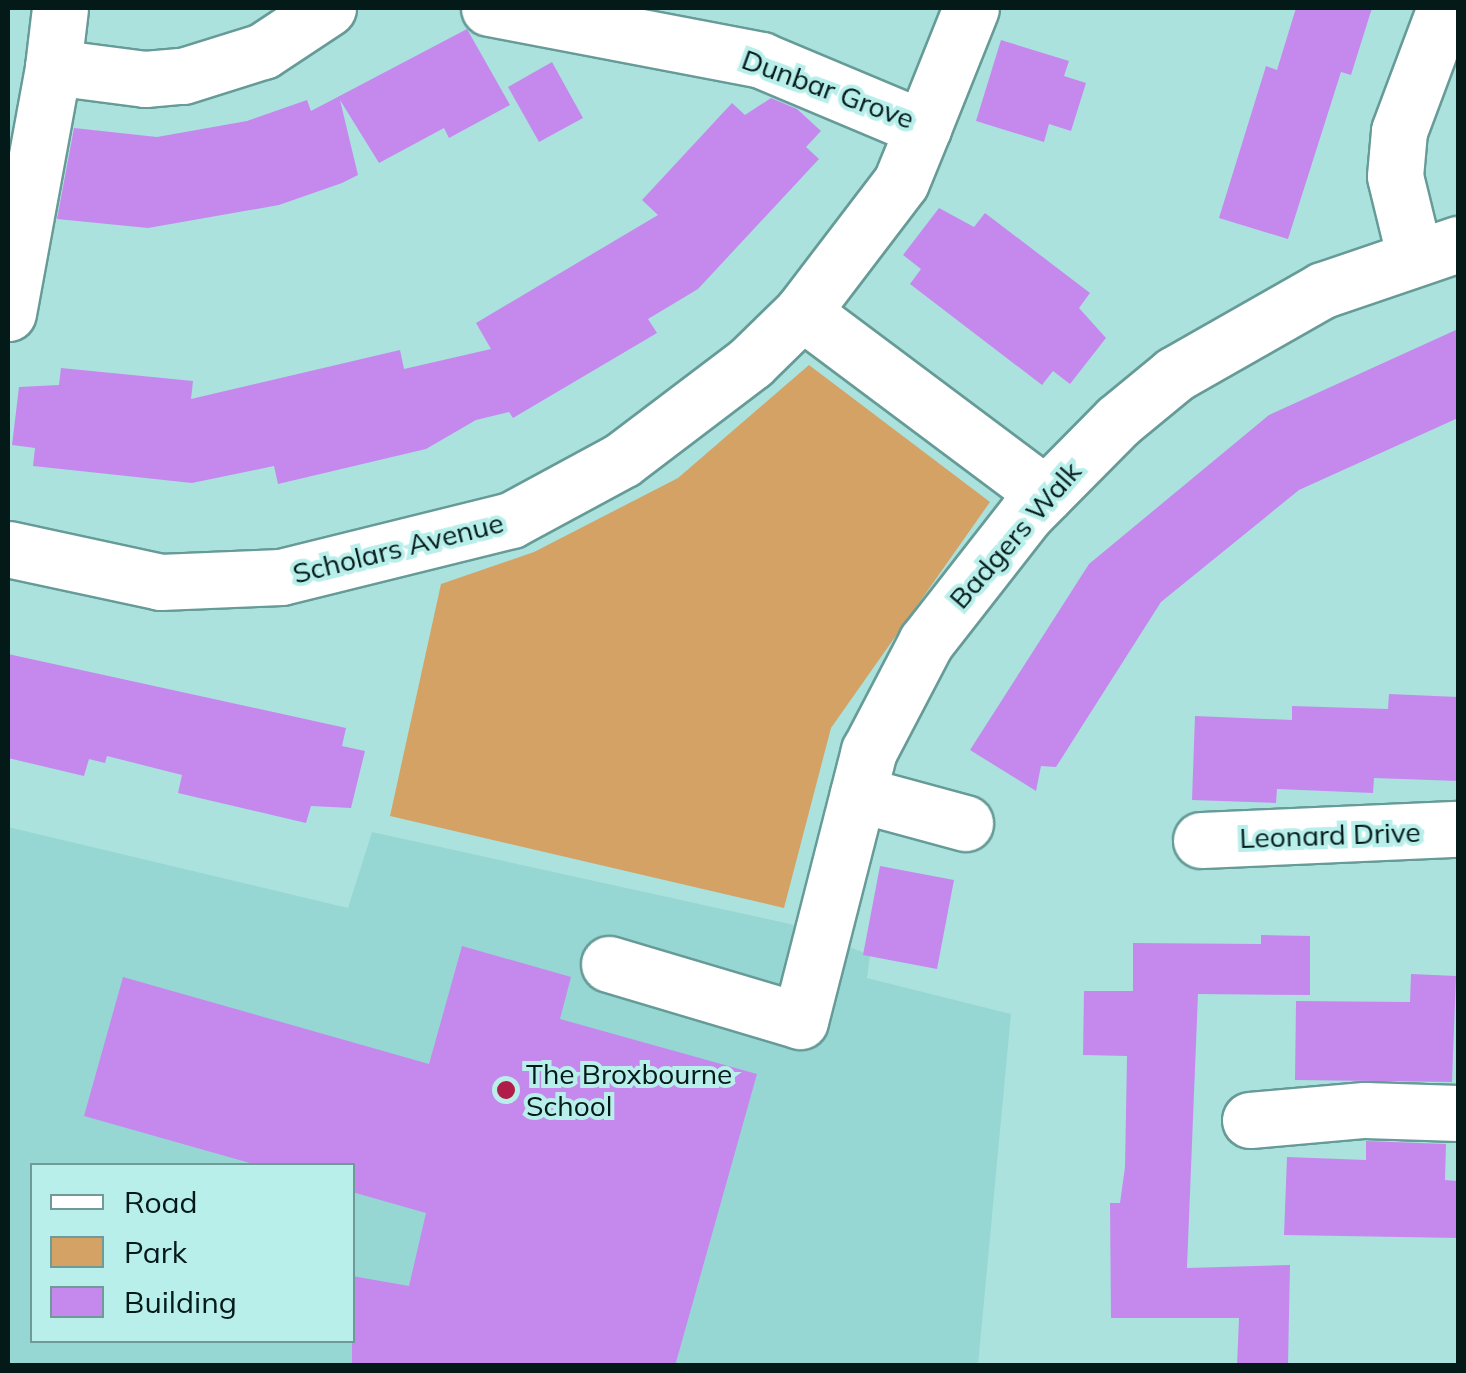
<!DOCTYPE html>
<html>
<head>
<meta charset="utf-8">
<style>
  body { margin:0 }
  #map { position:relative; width:1466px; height:1373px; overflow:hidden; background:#abe2de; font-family:Mulish,sans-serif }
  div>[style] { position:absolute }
  .built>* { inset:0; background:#97d7d3 }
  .green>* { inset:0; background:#d5a265 }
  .building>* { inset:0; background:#c589ee }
  .roads { filter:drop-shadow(2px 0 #669b97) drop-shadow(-2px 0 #669b97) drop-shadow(0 2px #669b97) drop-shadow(0 -2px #669b97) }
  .minor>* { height:55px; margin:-27.5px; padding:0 27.5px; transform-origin:27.5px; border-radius:27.5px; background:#fff }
  .dots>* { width:28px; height:28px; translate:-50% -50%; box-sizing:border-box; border:5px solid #b8efeb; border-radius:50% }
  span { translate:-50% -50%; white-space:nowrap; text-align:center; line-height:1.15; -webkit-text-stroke:8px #b8efeb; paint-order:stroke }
  .street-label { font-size:28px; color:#041a19 }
  .poi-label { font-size:28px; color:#041a19 }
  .left { translate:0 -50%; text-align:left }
  .frame { position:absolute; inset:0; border:10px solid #041a19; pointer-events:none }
  .legend { position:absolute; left:30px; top:1163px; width:325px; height:180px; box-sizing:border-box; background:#b8efeb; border:2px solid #709a97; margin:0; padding:12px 18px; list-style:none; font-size:30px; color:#041a19 }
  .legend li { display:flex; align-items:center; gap:20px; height:50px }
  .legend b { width:50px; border:2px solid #709a97 }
</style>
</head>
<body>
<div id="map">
  <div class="built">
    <div style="clip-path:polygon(evenodd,8px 827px,348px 908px,372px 832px,790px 924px,870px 955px,867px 978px,1011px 1014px,978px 1365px,8px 1366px,8px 827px,32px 1166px,352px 1166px,352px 1340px,32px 1340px,32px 1166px)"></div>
  </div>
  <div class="green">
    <div style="clip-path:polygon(809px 365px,990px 502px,831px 728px,784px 908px,390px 816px,441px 584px,534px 552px,678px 478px)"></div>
  </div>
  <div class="building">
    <div style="clip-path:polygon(1296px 8px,1372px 8px,1351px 75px,1341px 72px,1288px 239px,1219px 218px,1266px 66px,1277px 70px)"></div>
    <div style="clip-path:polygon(467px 29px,510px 105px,449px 138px,444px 128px,379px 163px,340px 100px,358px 175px,342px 183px,279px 205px,148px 228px,57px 219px,74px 128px,157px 137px,247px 121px,307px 100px,311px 111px)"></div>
    <div style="clip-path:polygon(1001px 40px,1069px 61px,1064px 76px,1086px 83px,1071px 131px,1049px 124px,1044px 142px,976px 121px)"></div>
    <div style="clip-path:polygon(552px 62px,583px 118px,539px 142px,508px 87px)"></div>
    <div style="clip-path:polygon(771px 98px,797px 109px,821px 131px,806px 147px,819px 159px,698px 289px,648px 319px,657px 333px,513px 418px,509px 412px,476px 420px,426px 449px,278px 484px,274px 466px,192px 483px,33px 466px,35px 448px,12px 445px,19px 387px,59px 385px,61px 368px,193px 381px,191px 399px,400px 350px,404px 369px,491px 349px,476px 323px,658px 215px,642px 200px,732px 103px,745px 115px)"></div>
    <div style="clip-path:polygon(939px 208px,974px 227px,985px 213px,1090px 293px,1079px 308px,1106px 338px,1070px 384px,1053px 371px,1042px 385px,910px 284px,921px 269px,903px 255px)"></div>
    <div style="clip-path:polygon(1458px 329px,1458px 418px,1299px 490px,1161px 602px,1056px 767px,1041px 766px,1036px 791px,970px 750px,1089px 564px,1269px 415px)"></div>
    <div style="clip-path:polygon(8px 654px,346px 728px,342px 746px,365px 751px,351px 808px,311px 806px,306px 823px,178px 793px,182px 775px,107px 756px,105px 763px,89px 759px,84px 776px,8px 758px)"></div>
    <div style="clip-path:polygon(1389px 694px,1458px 697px,1458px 781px,1374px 778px,1373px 793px,1277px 789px,1276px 803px,1192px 800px,1195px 716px,1292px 720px,1292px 706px,1388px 709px)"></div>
    <div style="clip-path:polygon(880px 866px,954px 880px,937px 969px,863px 955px)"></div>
    <div style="clip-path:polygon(1261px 935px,1310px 936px,1310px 995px,1198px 994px,1187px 1268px,1290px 1265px,1288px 1366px,1237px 1366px,1239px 1318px,1111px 1318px,1110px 1203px,1120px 1203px,1125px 1167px,1127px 1056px,1083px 1055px,1084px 991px,1133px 991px,1133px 943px,1261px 944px)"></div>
    <div style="clip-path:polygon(462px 946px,571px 977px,560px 1019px,757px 1074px,675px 1366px,352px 1366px,352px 1276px,409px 1286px,426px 1213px,352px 1192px,352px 1166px,260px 1166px,84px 1116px,123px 977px,429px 1064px)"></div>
    <div style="clip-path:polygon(1411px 974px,1456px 976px,1452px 1082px,1295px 1080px,1296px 1001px,1410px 1002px)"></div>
    <div style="clip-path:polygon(1366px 1141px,1446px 1144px,1445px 1180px,1458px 1181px,1458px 1238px,1284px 1235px,1287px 1157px,1366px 1160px)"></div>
  </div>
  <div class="roads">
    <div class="minor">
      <div style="left:489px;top:8px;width:277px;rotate:10.8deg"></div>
      <div style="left:761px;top:60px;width:176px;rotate:22.8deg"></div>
      <div style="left:923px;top:128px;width:129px;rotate:-68.2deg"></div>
      <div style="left:53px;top:67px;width:59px;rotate:-83.2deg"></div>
      <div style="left:1415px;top:258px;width:84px;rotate:-103.7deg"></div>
      <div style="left:1395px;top:176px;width:45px;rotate:-84.9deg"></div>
      <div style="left:1399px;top:131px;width:131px;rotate:-69.5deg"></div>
      <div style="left:802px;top:312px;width:304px;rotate:36.8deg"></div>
      <div style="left:8px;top:313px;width:250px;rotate:-79.6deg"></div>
      <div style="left:53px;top:67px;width:93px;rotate:7.4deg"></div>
      <div style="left:145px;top:79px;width:38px;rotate:-5deg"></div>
      <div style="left:183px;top:76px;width:84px;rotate:-17.4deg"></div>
      <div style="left:263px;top:51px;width:78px;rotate:-33.5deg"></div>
      <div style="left:8px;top:549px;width:156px;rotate:12.2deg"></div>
      <div style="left:160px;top:582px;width:121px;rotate:-2.4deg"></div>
      <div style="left:281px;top:577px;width:237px;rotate:-13.9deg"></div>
      <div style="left:511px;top:520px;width:126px;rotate:-28.4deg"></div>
      <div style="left:622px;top:460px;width:162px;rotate:-37.2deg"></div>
      <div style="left:751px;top:362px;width:71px;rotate:-44.4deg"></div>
      <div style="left:802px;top:312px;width:163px;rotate:-52.7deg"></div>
      <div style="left:901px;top:182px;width:58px;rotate:-67.8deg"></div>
      <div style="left:858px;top:794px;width:111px;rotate:15.2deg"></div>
      <div style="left:1201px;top:840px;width:257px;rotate:-2.5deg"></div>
      <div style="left:609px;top:964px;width:199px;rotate:16.6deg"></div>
      <div style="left:800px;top:1021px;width:279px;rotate:-75.7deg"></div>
      <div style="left:869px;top:751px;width:123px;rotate:-62.4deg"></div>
      <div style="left:926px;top:642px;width:162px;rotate:-52deg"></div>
      <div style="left:1026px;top:514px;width:131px;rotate:-45.3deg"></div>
      <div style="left:1118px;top:421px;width:74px;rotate:-39.5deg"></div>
      <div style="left:1175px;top:374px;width:170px;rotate:-29.6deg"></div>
      <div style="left:1323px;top:290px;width:143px;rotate:-18.8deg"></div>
      <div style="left:1250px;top:1120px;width:115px;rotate:-5deg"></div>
      <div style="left:1365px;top:1110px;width:93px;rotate:1.8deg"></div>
    </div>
  </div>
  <div class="dots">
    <div style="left:506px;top:1090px;background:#af1d48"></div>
  </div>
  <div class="street-label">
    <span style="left:828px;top:89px;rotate:20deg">Dunbar Grove</span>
    <span style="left:1015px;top:535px;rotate:-49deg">Badgers Walk</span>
    <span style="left:398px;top:548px;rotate:-14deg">Scholars Avenue</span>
    <span style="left:1330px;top:835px;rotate:-2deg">Leonard Drive</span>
  </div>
  <div class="poi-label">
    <span class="left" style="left:526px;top:1090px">The Broxbourne<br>School</span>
  </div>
  <div class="frame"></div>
  <ul class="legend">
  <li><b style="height:12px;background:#fff"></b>Road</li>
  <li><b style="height:28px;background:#d5a265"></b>Park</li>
  <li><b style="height:28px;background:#c589ee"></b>Building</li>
  </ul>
</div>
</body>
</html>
